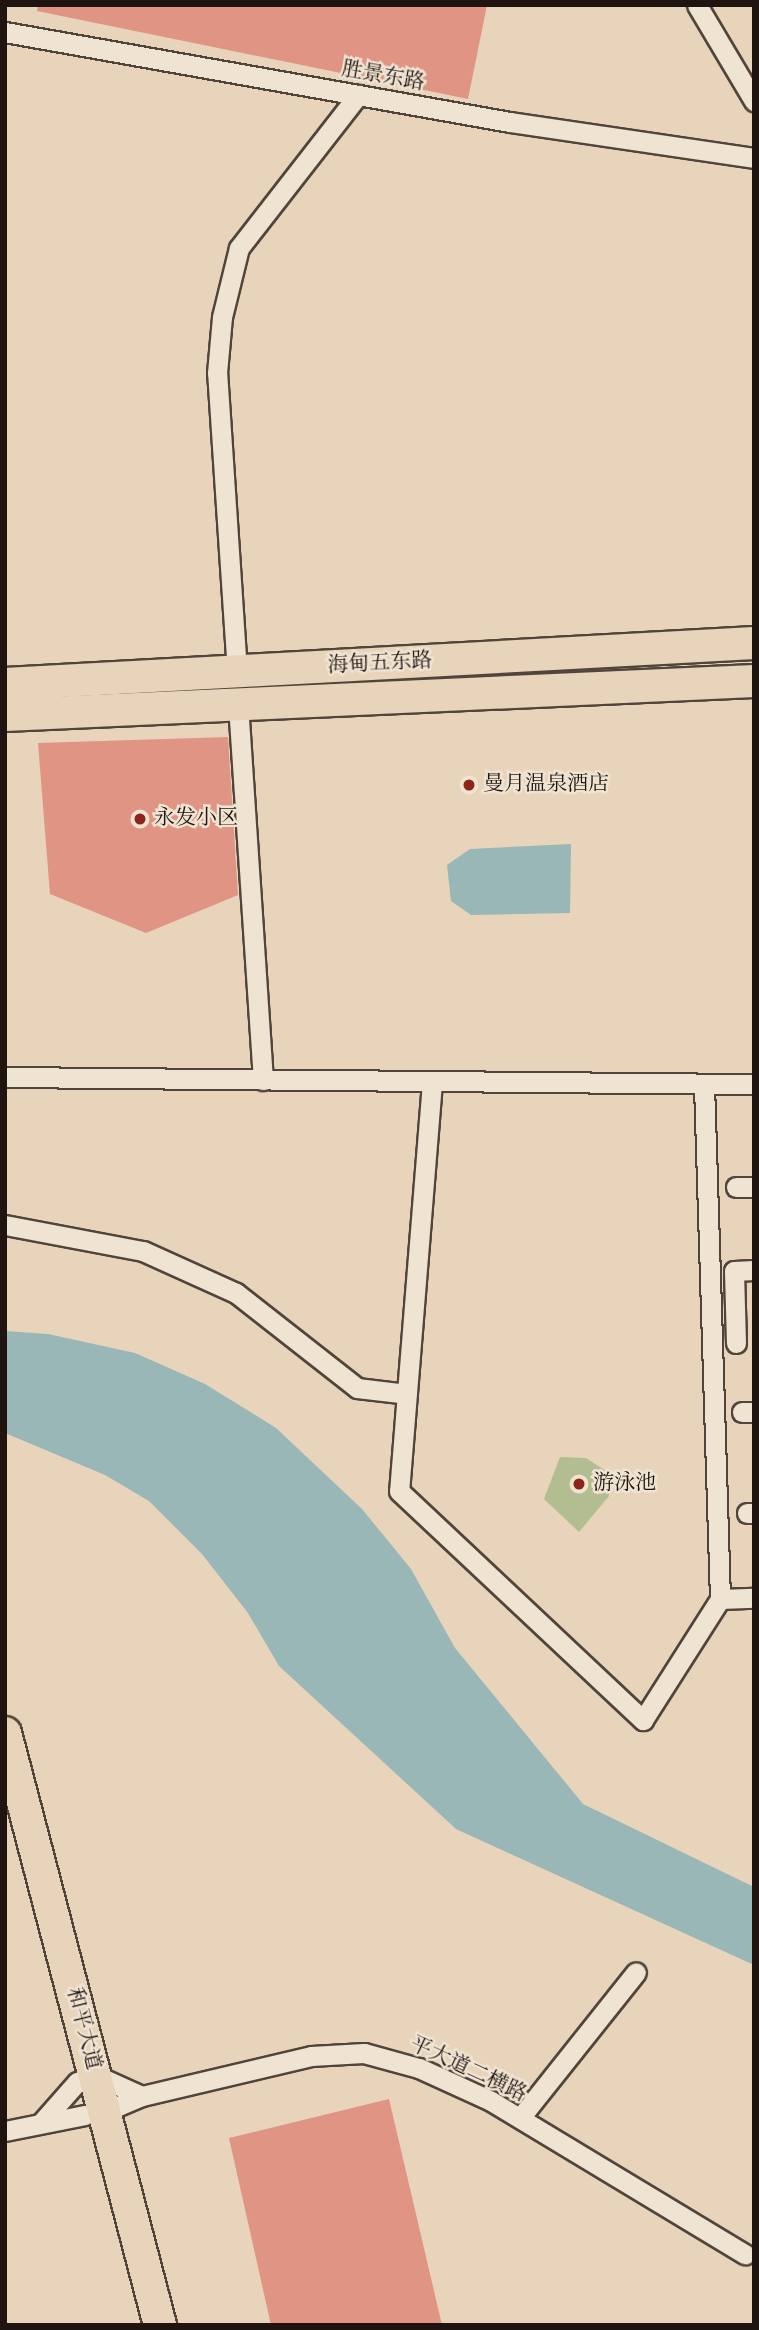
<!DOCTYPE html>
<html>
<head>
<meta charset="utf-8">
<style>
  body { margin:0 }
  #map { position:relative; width:759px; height:2330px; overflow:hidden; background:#e7d4ba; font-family:Vollkorn,"Noto Serif SC",serif }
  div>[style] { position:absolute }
  .green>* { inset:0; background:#b2bd92 }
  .water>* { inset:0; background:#98b7b6 }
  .building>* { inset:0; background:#e09484 }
  .roads { filter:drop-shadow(2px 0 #51443a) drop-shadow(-2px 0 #51443a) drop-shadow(0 2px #51443a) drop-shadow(0 -2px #51443a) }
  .minor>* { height:19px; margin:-9.5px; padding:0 9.5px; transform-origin:9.5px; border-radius:9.5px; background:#efe3d2 }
  .primary>* { height:32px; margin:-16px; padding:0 16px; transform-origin:16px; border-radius:16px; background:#e7d4ba }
  .dots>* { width:19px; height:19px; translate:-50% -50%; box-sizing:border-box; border:4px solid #efe3d2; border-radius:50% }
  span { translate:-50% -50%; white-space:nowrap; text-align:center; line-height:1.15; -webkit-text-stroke:5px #efe3d2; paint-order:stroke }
  .street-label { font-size:21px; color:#1f140f }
  .poi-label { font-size:21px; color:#1f140f }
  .left { translate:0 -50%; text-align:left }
  .frame { position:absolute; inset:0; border:7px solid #1f140f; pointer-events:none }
</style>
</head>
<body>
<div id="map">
  <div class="green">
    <div style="clip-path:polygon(560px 1457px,586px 1458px,606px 1471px,609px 1496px,579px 1532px,544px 1499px)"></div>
  </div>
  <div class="water">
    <div style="clip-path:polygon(571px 844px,570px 913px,471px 915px,451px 901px,447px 865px,470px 849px)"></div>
    <div style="clip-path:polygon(5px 1331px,48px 1334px,135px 1353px,205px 1384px,276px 1428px,362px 1509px,411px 1569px,455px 1648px,583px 1804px,754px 1887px,754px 1965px,456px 1829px,279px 1666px,248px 1613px,202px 1554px,149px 1501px,105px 1475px,5px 1433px)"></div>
  </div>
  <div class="building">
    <div style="clip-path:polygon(38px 5px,487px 5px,468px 99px,37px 11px)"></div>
    <div style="clip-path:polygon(228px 737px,238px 895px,146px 933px,50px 894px,38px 743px)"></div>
    <div style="clip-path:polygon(389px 2099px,442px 2325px,271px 2325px,229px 2138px)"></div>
  </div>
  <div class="roads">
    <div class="minor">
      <div style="left:697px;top:5px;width:112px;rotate:59.3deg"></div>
      <div style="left:5px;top:32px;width:513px;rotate:10.11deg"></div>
      <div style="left:510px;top:122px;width:247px;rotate:8.4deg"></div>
      <div style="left:237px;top:672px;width:300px;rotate:-93.8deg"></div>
      <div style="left:217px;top:373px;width:56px;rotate:-84.9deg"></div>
      <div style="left:222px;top:317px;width:71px;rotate:-76.2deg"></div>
      <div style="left:239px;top:248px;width:194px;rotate:-52.1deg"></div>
      <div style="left:238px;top:704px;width:377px;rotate:86.2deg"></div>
      <div style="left:5px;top:1077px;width:749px;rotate:0.54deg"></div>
      <div style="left:432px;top:1082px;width:410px;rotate:94.6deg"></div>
      <div style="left:399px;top:1491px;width:335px;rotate:43.2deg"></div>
      <div style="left:643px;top:1720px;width:143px;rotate:-57.5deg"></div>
      <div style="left:720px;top:1599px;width:515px;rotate:-91.78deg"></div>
      <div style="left:736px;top:1187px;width:18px"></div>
      <div style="left:5px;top:1225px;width:140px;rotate:10.7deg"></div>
      <div style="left:143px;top:1251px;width:102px;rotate:24.3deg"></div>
      <div style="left:236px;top:1293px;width:154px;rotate:38.1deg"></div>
      <div style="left:357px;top:1388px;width:50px;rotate:6.8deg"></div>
      <div style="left:736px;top:1343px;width:72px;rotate:-91.6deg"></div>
      <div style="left:734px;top:1271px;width:20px;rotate:-3deg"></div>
      <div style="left:742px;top:1412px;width:12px"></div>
      <div style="left:747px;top:1513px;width:7px"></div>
      <div style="left:720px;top:1599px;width:34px;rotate:-2deg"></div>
      <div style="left:95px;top:2075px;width:51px;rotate:24.1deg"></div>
      <div style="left:104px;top:2112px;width:41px;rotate:-22.8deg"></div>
      <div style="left:142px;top:2096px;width:174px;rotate:-13.3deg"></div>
      <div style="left:311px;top:2056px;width:53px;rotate:-3.2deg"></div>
      <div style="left:364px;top:2053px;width:57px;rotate:15.3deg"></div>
      <div style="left:419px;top:2068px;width:79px;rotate:24.6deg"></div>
      <div style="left:491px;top:2101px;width:297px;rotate:31.1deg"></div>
      <div style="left:520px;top:2118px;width:186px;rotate:-51.5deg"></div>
      <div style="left:41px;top:2123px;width:55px;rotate:-48.7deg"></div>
      <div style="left:5px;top:2131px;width:82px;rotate:-11.3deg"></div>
    </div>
    <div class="primary">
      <div style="left:5px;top:684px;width:750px;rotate:-3.13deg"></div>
      <div style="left:5px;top:715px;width:750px;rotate:-2.6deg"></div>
      <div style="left:5px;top:1733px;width:612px;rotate:75.33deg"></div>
    </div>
  </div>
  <div class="dots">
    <div style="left:469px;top:785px;background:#8f2418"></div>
    <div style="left:140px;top:819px;background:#8f2418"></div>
    <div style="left:579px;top:1484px;background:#8f2418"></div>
  </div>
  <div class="street-label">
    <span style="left:383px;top:77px;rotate:10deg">胜景东路</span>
    <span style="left:380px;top:664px;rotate:-3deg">海甸五东路</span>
    <span style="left:83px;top:2029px;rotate:76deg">和平大道</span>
    <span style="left:468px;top:2070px;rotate:25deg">平大道二横路</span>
  </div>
  <div class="poi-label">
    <span class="left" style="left:483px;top:785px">曼月温泉酒店</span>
    <span class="left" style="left:154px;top:819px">永发小区</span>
    <span class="left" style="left:593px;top:1484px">游泳池</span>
  </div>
  <div class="frame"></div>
</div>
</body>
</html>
